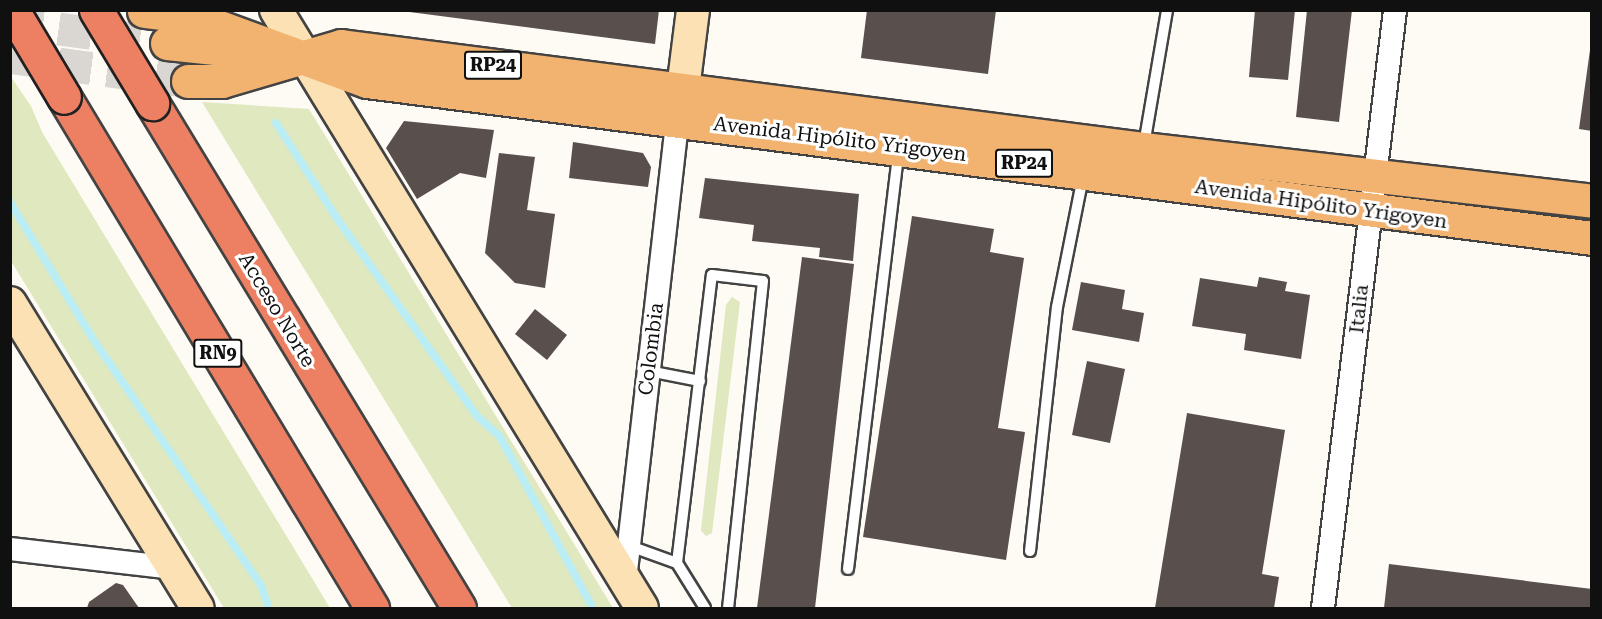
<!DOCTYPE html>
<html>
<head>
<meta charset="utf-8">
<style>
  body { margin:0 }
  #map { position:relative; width:1602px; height:619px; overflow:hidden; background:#fefaf4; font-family:"Roboto Serif",serif }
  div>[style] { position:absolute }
  .green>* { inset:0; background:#dfe8be }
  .stream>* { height:8px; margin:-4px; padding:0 4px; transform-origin:4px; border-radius:4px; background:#bbedf4 }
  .building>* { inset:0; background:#594f4d }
  .primary-tunnel>* { height:33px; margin-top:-16.5px; transform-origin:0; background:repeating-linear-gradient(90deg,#dad7d2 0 33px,transparent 0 49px) }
  .roads { filter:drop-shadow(2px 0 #434343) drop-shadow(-2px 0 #434343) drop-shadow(0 2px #434343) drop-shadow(0 -2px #434343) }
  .lane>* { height:10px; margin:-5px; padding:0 5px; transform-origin:5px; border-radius:5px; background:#fff }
  .street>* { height:22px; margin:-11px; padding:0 11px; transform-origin:11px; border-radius:11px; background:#fff }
  .secondary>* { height:32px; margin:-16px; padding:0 16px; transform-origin:16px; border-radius:16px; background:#fbe1b3 }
  .primary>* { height:33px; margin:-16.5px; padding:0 16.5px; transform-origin:16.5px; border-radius:16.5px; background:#f2b371 }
  .highway>* { height:33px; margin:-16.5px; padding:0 16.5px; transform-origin:16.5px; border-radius:16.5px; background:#ed8063 }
  .bridges { filter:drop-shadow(2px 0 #212121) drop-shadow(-2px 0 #212121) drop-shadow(0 2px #212121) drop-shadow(0 -2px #212121) }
  .highway-bridge>* { height:33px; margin:-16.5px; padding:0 16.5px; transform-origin:16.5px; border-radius:16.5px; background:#ed8063 }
  span { translate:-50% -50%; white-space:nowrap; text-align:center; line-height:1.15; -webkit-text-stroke:6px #fff; paint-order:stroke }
  .shield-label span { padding:2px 4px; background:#fff; border:2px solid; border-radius:4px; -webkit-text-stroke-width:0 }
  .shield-label { font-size:18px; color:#101010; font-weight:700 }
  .street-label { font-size:20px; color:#101010 }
  .frame { position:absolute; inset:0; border:12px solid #101010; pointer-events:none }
</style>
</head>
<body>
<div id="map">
  <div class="green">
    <div style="clip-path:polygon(11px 77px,31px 106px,42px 132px,330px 608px,224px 608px,11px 261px)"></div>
    <div style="clip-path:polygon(202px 102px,309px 109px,613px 608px,512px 608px)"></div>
    <div style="clip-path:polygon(732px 297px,740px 302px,712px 533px,706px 536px,701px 531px,702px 521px,726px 305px)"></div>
  </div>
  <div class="stream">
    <div style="left:276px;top:123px;width:112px;rotate:57.4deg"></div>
    <div style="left:336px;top:217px;width:244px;rotate:54.7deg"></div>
    <div style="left:477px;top:416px;width:31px;rotate:42deg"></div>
    <div style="left:500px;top:437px;width:195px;rotate:61.5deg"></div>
    <div style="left:10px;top:202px;width:157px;rotate:58.8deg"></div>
    <div style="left:91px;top:336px;width:301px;rotate:55.7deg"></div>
    <div style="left:261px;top:585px;width:24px;rotate:71deg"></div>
  </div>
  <div class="building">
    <div style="clip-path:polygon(394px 10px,659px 10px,655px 44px)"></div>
    <div style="clip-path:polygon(867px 10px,996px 10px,988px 74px,861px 58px)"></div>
    <div style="clip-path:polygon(1255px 10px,1295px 10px,1288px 80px,1249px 77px)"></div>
    <div style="clip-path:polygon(1307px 10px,1352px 10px,1339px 122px,1296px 117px)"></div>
    <div style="clip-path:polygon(1590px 50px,1592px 50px,1592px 131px,1579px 129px)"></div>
    <div style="clip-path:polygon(404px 121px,494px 130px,486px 178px,460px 173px,417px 199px,386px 148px)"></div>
    <div style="clip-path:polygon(573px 142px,643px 153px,651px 167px,648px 187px,569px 178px)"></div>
    <div style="clip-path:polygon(499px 153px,535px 157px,527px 210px,555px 214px,545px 288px,515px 283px,485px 253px)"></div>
    <div style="clip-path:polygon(705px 178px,859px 194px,853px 261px,819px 257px,820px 248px,752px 241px,754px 225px,699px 218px)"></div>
    <div style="clip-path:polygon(912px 216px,994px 229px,990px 252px,1024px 258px,998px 428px,1025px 432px,1006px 560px,863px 537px)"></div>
    <div style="clip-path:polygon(802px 257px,854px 264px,815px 608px,757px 608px)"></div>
    <div style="clip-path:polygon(1259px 277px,1287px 282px,1285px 291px,1310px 295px,1301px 359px,1244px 350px,1246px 334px,1192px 326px,1200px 278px,1257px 287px)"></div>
    <div style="clip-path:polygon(1081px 282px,1125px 290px,1122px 309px,1144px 313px,1139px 342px,1072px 330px)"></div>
    <div style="clip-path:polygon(535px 309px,567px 335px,547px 360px,515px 334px)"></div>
    <div style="clip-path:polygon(1087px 361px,1125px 369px,1110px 443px,1072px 435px)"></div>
    <div style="clip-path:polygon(1187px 413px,1285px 430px,1262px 574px,1279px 577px,1274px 608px,1155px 608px)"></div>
    <div style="clip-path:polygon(1389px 564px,1592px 589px,1592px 608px,1384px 608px)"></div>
    <div style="clip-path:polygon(116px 583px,123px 585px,139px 608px,87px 608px,89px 602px)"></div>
  </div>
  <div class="primary-tunnel">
    <div style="left:10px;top:22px;width:158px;rotate:7.6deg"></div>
    <div style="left:10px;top:57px;width:180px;rotate:7.7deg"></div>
  </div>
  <div class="roads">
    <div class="lane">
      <div style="left:1144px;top:145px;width:137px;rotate:-80.3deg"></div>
      <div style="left:649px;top:371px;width:52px;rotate:11.1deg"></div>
      <div style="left:627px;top:545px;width:53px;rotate:19.8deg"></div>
      <div style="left:1030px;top:551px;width:245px;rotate:-83.7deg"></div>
      <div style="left:1057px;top:307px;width:133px;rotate:-78.7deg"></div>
      <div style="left:848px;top:569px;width:419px;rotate:-83.1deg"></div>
      <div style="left:705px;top:608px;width:53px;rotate:-121.9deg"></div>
      <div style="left:677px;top:563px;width:290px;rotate:-83.1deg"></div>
      <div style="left:712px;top:275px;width:51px;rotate:6.7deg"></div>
      <div style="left:763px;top:281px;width:329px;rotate:96.1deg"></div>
    </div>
    <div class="street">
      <div style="left:10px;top:549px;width:165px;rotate:6.6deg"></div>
      <div style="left:625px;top:580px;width:465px;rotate:-83.5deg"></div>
      <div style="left:1323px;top:608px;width:602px;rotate:-83.13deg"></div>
    </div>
    <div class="secondary">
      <div style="left:276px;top:10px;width:701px;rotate:58.53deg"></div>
      <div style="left:683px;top:89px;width:80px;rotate:-82.8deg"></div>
      <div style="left:10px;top:303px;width:358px;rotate:58.4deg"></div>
    </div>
    <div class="primary">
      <div style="left:144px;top:11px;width:48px;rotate:7.1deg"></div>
      <div style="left:192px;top:17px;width:186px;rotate:20.1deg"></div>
      <div style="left:367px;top:81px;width:1235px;rotate:7.3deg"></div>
      <div style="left:167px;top:43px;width:86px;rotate:6deg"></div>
      <div style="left:188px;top:81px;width:34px"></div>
      <div style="left:222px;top:81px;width:124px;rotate:-16.4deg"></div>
      <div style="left:341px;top:46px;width:810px;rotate:7.31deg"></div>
      <div style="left:1144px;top:149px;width:451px;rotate:6.6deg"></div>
    </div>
    <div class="highway">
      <div style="left:64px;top:97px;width:597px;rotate:58.92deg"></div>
      <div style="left:152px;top:103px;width:591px;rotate:58.7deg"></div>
    </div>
  </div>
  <div class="bridges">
    <div class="highway-bridge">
      <div style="left:12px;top:10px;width:101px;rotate:59.1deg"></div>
      <div style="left:96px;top:10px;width:109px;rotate:58.9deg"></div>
    </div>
  </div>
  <div class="shield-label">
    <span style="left:493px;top:65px">RP24</span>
    <span style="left:1024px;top:163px">RP24</span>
    <span style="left:218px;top:353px">RN9</span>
  </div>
  <div class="street-label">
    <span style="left:840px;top:139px;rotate:7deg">Avenida Hipólito Yrigoyen</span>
    <span style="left:1321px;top:204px;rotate:8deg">Avenida Hipólito Yrigoyen</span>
    <span style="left:1359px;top:309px;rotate:-84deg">Italia</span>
    <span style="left:277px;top:310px;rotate:59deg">Acceso Norte</span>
    <span style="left:651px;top:349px;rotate:-83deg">Colombia</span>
  </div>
  <div class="frame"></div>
</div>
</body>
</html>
